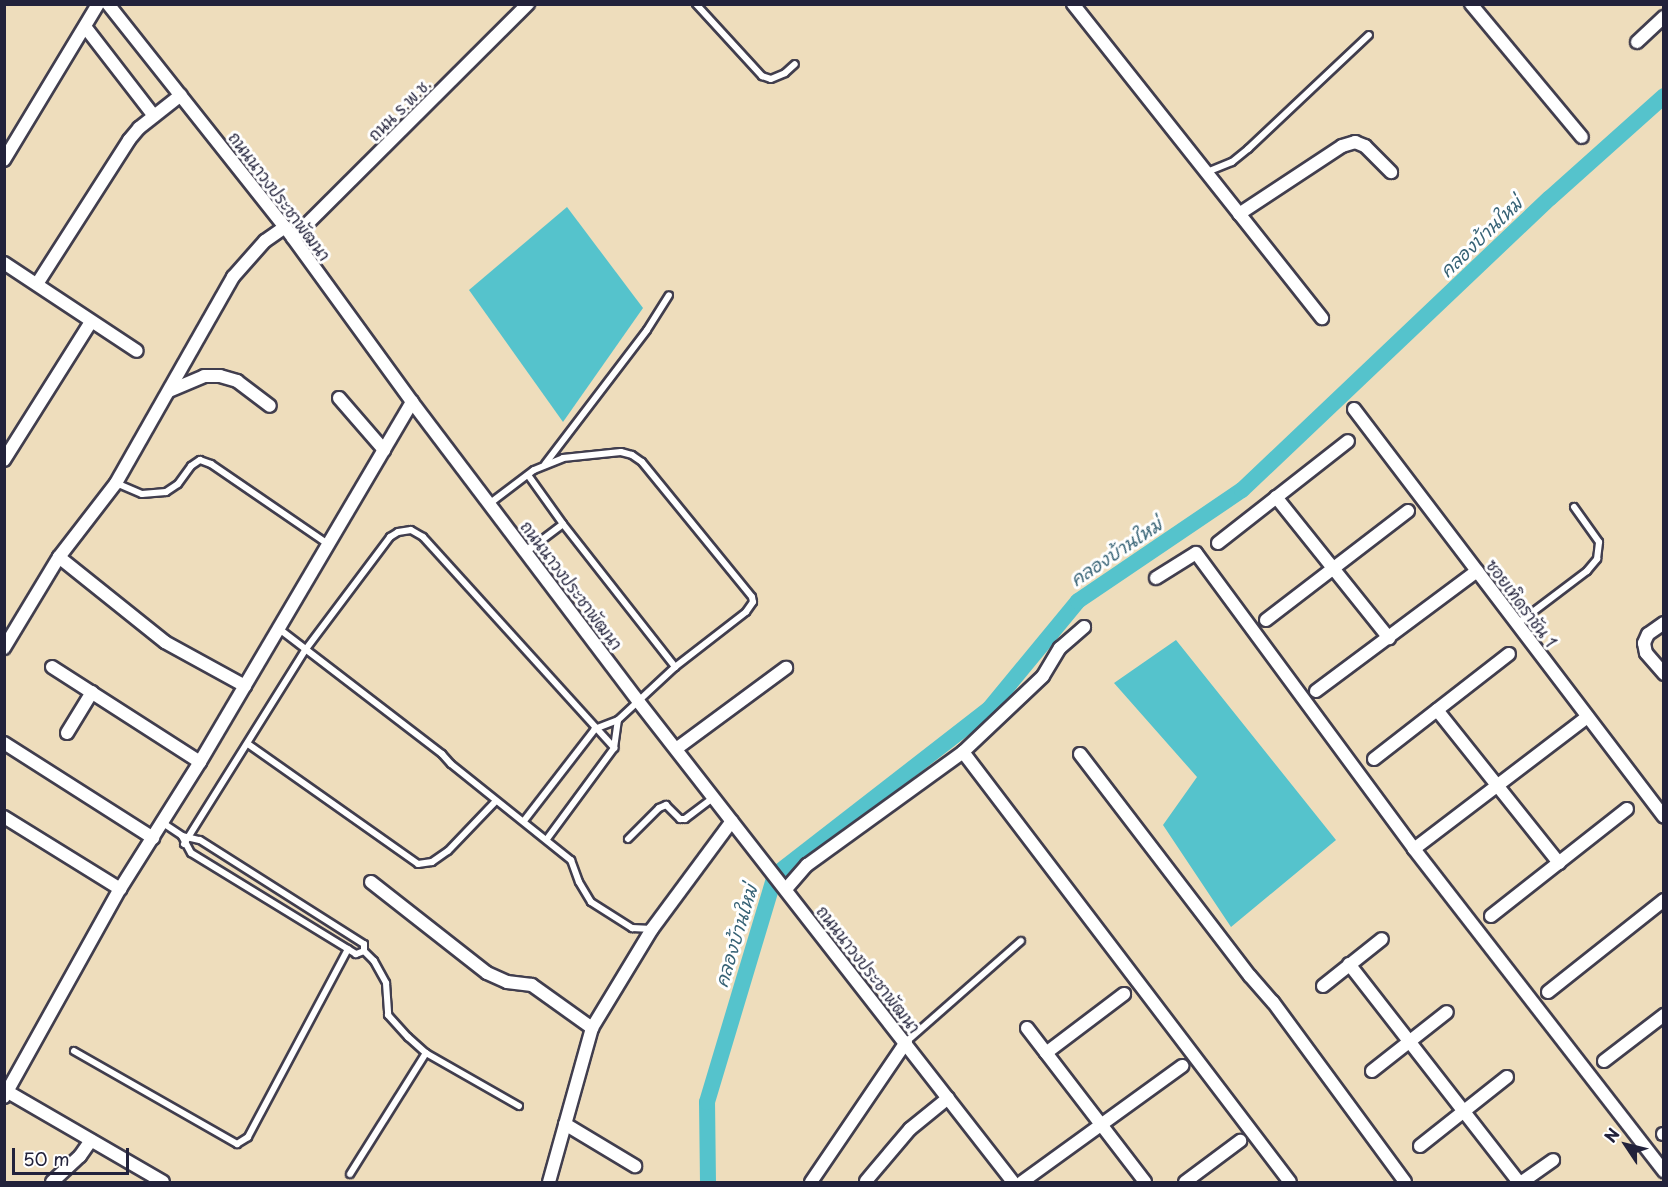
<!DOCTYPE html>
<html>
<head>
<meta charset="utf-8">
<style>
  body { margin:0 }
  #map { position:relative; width:1668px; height:1187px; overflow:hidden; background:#eeddbc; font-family:"Playpen Sans","Playpen Sans Thai",sans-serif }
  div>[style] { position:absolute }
  .water>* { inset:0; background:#55c3cc }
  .canal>* { height:16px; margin:-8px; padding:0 8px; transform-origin:8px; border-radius:8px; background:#55c3cc }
  .roads { filter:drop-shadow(2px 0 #413e4e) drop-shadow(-2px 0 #413e4e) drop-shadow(0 2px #413e4e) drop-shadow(0 -2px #413e4e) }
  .service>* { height:6px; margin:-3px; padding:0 3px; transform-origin:3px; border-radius:3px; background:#fff }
  .minor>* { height:12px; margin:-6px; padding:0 6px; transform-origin:6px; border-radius:6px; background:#fff }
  span { translate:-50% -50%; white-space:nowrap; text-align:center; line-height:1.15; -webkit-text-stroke:6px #fff; paint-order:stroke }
  .street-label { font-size:16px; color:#22223b }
  .water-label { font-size:18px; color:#366275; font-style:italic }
  .frame { position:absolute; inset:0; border:6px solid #22223b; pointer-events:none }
  .north { position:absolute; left:1596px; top:1115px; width:60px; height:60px; -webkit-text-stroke:4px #fff; paint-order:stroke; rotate:305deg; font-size:16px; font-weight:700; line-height:24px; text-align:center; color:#22223b }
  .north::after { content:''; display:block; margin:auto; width:21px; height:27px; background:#22223b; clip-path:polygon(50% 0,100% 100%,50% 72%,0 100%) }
  .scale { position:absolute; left:12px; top:1148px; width:117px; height:27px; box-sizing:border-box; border:3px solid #22223b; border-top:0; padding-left:8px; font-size:18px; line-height:21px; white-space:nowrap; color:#22223b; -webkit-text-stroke:4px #fff; paint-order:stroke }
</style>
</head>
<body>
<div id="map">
  <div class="water">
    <div style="clip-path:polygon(567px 207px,643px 308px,563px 422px,469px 290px)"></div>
    <div style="clip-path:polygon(1176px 640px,1336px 840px,1231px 927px,1163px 825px,1197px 777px,1114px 683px)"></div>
  </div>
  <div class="canal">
    <div style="left:708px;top:1182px;width:80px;rotate:-90.7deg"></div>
    <div style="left:707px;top:1102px;width:237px;rotate:-73.3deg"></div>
    <div style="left:775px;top:875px;width:271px;rotate:-37.8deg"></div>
    <div style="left:989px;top:709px;width:140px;rotate:-50.5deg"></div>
    <div style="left:1078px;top:601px;width:198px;rotate:-34.1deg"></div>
    <div style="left:1242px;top:490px;width:424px;rotate:-43.5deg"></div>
    <div style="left:1550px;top:198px;width:153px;rotate:-41.8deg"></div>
  </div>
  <div class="roads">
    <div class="service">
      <div style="left:696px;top:4px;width:98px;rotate:47.5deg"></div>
      <div style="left:762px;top:76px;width:9px;rotate:18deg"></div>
      <div style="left:771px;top:79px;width:15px;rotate:-23deg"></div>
      <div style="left:785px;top:73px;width:13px;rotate:-42deg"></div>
      <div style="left:1207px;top:172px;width:27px;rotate:-22deg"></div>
      <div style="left:1232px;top:162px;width:21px;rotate:-39deg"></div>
      <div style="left:1248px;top:149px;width:166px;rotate:-43.3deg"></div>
      <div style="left:545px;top:464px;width:168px;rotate:-52.7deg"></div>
      <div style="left:647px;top:330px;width:41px;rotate:-57.8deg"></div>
      <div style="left:528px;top:475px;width:60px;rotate:54.5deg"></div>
      <div style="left:116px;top:483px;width:28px;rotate:23deg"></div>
      <div style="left:142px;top:494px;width:24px;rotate:-5deg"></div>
      <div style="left:166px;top:492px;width:14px;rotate:-34deg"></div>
      <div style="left:178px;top:484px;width:22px;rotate:-54deg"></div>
      <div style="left:191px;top:466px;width:11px;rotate:-34deg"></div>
      <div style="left:200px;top:460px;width:12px;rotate:20deg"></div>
      <div style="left:211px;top:464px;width:142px;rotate:34.4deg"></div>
      <div style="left:489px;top:504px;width:56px;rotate:-37.1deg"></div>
      <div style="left:534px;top:470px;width:31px;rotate:-22deg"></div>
      <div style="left:563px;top:458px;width:58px;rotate:-5.9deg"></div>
      <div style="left:621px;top:452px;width:11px;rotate:15deg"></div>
      <div style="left:632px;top:455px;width:12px;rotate:35deg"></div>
      <div style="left:642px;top:462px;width:174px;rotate:50.8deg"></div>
      <div style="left:752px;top:597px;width:5px;rotate:79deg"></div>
      <div style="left:753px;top:602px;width:12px;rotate:125deg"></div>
      <div style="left:746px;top:612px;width:90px;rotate:142.2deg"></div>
      <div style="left:675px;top:667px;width:78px;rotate:137.1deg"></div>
      <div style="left:618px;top:720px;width:25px;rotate:159deg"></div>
      <div style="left:595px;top:729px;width:116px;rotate:127.7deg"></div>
      <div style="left:526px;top:552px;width:46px;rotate:-37.1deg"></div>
      <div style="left:563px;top:524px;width:182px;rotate:51.9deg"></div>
      <div style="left:1517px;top:624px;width:88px;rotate:-37.1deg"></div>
      <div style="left:1587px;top:571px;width:16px;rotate:-50deg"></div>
      <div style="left:1597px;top:559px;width:17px;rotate:-83deg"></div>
      <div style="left:1599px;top:542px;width:43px;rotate:-125.5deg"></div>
      <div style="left:278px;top:628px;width:207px;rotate:37.5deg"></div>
      <div style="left:442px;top:754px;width:13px;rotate:48deg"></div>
      <div style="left:451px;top:764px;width:154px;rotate:38.7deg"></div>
      <div style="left:571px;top:860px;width:23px;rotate:70deg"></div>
      <div style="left:579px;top:882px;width:23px;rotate:59deg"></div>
      <div style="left:591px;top:902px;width:49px;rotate:32.4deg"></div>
      <div style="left:632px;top:928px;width:20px;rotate:3deg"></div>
      <div style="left:248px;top:744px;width:208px;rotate:35.2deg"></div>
      <div style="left:418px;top:864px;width:14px;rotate:-8deg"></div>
      <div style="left:432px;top:862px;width:19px;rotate:-35deg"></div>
      <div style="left:448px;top:851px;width:69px;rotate:-46.2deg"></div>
      <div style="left:163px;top:823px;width:23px;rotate:34deg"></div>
      <div style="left:182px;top:836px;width:18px;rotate:13deg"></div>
      <div style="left:200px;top:840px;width:194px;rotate:32.4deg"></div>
      <div style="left:364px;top:944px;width:7px;rotate:90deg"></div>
      <div style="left:364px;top:951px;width:9px;rotate:159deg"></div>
      <div style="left:356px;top:954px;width:193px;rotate:-148.5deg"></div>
      <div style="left:191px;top:853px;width:19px;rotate:-118deg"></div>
      <div style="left:547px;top:839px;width:113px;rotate:-53.6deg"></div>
      <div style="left:614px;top:748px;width:28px;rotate:-82deg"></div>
      <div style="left:628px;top:839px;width:44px;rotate:-45deg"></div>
      <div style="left:659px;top:808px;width:8px;rotate:-23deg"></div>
      <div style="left:666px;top:805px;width:20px;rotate:45deg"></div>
      <div style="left:680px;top:819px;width:5px"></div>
      <div style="left:685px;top:819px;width:35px;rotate:-37deg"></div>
      <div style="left:184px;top:844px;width:230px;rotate:-58deg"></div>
      <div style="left:306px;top:649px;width:140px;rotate:-53.1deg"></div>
      <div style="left:390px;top:537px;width:9px;rotate:-32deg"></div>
      <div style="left:398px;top:532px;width:13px;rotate:-9deg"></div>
      <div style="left:411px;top:530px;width:14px;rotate:30deg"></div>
      <div style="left:423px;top:537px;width:285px;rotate:47.8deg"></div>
      <div style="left:364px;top:951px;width:14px;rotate:45deg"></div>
      <div style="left:374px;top:961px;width:25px;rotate:61deg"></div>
      <div style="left:386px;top:983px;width:32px;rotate:86deg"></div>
      <div style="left:388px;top:1015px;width:30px;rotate:48deg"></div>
      <div style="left:408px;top:1037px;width:24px;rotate:42deg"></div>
      <div style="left:426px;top:1053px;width:107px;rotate:29.7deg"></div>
      <div style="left:906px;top:1042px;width:153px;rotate:-41.3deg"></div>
      <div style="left:74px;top:1051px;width:188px;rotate:29.7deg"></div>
      <div style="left:237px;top:1144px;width:13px;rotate:-32deg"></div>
      <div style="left:248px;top:1137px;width:213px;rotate:-62deg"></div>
      <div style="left:350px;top:1174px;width:143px;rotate:-57.9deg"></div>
    </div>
    <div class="minor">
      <div style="left:108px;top:4px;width:285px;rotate:51.6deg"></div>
      <div style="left:285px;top:227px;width:216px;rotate:54deg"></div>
      <div style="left:412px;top:402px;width:375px;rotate:52.9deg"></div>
      <div style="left:638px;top:701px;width:610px;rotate:52.06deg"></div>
      <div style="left:1073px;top:4px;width:401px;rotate:51.6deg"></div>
      <div style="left:1471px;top:4px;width:173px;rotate:50.2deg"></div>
      <div style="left:86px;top:28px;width:111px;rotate:52.3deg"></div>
      <div style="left:1637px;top:42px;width:37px;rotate:-43deg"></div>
      <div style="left:4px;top:160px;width:182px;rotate:-58.9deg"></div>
      <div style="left:1239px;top:214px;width:123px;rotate:-33.4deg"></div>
      <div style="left:1342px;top:146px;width:14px;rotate:-17deg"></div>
      <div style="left:1355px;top:142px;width:11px;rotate:22deg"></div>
      <div style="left:1365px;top:146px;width:37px;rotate:45deg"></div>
      <div style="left:293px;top:238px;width:332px;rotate:-44.9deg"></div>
      <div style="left:4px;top:263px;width:159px;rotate:33.5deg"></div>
      <div style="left:37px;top:284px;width:171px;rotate:-57.4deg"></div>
      <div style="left:129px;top:140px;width:16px;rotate:-50deg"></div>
      <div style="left:139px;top:128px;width:53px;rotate:-38.2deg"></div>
      <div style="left:169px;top:391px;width:38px;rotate:-23deg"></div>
      <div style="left:204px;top:376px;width:16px"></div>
      <div style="left:220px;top:376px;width:18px;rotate:16deg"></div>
      <div style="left:237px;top:381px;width:41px;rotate:37.1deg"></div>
      <div style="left:339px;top:398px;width:69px;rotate:49.1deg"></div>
      <div style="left:1354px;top:409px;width:512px;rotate:52.77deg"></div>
      <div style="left:4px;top:460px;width:163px;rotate:-57.8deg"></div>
      <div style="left:1276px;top:497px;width:181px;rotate:51.3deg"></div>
      <div style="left:1218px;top:543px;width:165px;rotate:-38.1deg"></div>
      <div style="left:1156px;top:578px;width:47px;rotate:-32deg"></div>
      <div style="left:1196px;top:553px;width:368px;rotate:53.6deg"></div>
      <div style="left:1414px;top:849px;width:408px;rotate:52.2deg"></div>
      <div style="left:1266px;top:620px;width:179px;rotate:-37.5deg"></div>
      <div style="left:1664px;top:623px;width:19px;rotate:145deg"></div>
      <div style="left:1648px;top:634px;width:10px;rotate:114deg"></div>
      <div style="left:1644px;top:643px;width:10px;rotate:79deg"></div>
      <div style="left:1646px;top:653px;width:28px;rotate:49deg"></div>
      <div style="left:4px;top:648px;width:106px;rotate:-58.9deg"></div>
      <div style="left:52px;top:667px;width:176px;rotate:32.7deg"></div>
      <div style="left:245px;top:686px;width:91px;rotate:-151.2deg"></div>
      <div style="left:165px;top:642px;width:136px;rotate:-141.3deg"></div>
      <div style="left:59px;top:557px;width:93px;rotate:-52.4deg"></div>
      <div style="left:116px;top:483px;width:237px;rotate:-60.4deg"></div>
      <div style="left:233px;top:277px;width:48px;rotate:-48.4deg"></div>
      <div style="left:265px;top:241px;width:24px;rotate:-35deg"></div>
      <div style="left:1316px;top:691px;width:201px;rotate:-36.7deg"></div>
      <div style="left:1437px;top:710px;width:196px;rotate:51.4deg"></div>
      <div style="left:67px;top:733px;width:48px;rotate:-58.6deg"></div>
      <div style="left:4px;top:743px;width:177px;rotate:32.5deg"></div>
      <div style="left:676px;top:749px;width:137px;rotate:-36.4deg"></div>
      <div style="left:963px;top:752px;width:540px;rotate:52.75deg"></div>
      <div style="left:1080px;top:754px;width:280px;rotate:52.6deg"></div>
      <div style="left:1250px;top:976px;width:35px;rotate:49deg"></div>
      <div style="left:1273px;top:1002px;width:223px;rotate:53.7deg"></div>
      <div style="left:1374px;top:759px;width:171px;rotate:-37.9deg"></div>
      <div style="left:4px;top:817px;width:137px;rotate:31.8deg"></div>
      <div style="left:1414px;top:849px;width:218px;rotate:-37.3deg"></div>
      <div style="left:371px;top:882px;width:147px;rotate:38.1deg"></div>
      <div style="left:487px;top:973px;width:22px;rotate:24deg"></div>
      <div style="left:507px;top:982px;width:25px;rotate:7deg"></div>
      <div style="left:532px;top:985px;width:74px;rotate:35.6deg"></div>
      <div style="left:786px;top:889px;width:32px;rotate:-49deg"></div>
      <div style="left:807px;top:865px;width:193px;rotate:-35.9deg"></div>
      <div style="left:963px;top:752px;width:110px;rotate:-43.5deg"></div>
      <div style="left:1043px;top:676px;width:33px;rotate:-59deg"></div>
      <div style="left:1060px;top:648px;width:32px;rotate:-41deg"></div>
      <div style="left:1491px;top:916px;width:173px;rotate:-38.2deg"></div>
      <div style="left:1349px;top:964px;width:276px;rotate:52.1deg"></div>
      <div style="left:1323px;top:986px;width:75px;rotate:-38.5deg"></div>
      <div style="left:1548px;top:992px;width:148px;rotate:-38.4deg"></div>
      <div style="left:1027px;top:1028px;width:194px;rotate:52.5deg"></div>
      <div style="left:1046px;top:1053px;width:98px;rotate:-37.1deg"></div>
      <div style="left:1604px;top:1061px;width:76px;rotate:-37.5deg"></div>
      <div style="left:1372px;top:1071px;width:95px;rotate:-38.2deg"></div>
      <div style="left:8px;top:1092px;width:179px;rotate:30.1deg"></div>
      <div style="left:4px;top:1097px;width:238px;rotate:-60.9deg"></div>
      <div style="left:120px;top:889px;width:150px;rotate:-57.8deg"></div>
      <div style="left:200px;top:762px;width:418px;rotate:-59.5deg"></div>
      <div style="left:565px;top:1124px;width:82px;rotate:31deg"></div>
      <div style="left:1663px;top:1134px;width:1px"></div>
      <div style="left:1420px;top:1146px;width:111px;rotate:-38.4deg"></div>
      <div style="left:866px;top:1181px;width:68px;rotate:-49.8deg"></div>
      <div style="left:910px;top:1129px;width:49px;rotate:-39.2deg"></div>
      <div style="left:52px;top:1182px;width:38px;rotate:-43deg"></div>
      <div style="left:80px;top:1156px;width:19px;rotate:-55deg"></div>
      <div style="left:549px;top:1182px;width:160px;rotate:-74.4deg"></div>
      <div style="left:592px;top:1028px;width:116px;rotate:-58.8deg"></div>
      <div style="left:652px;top:929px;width:134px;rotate:-53.5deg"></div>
      <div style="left:811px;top:1182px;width:169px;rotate:-55.8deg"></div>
      <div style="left:1022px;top:1182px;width:198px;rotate:-35.9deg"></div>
      <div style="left:1185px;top:1182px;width:69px;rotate:-36.7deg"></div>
      <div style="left:1522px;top:1182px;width:38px;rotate:-35deg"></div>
    </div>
  </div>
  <div class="street-label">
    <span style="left:399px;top:109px;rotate:-45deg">ถนน ร.พ.ช.</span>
    <span style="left:280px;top:196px;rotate:53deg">ถนนนาวงประชาพัฒนา</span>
    <span style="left:572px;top:585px;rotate:53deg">ถนนนาวงประชาพัฒนา</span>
    <span style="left:1522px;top:603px;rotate:53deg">ซอยเทิดราชัน 1</span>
    <span style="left:869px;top:969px;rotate:52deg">ถนนนาวงประชาพัฒนา</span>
  </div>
  <div class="water-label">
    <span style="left:1481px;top:237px;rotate:-44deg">คลองบ้านใหม่</span>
    <span style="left:1116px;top:552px;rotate:-34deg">คลองบ้านใหม่</span>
    <span style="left:736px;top:936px;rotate:-73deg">คลองบ้านใหม่</span>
  </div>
  <div class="frame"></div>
  <div class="north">N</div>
  <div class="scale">50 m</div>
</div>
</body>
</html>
